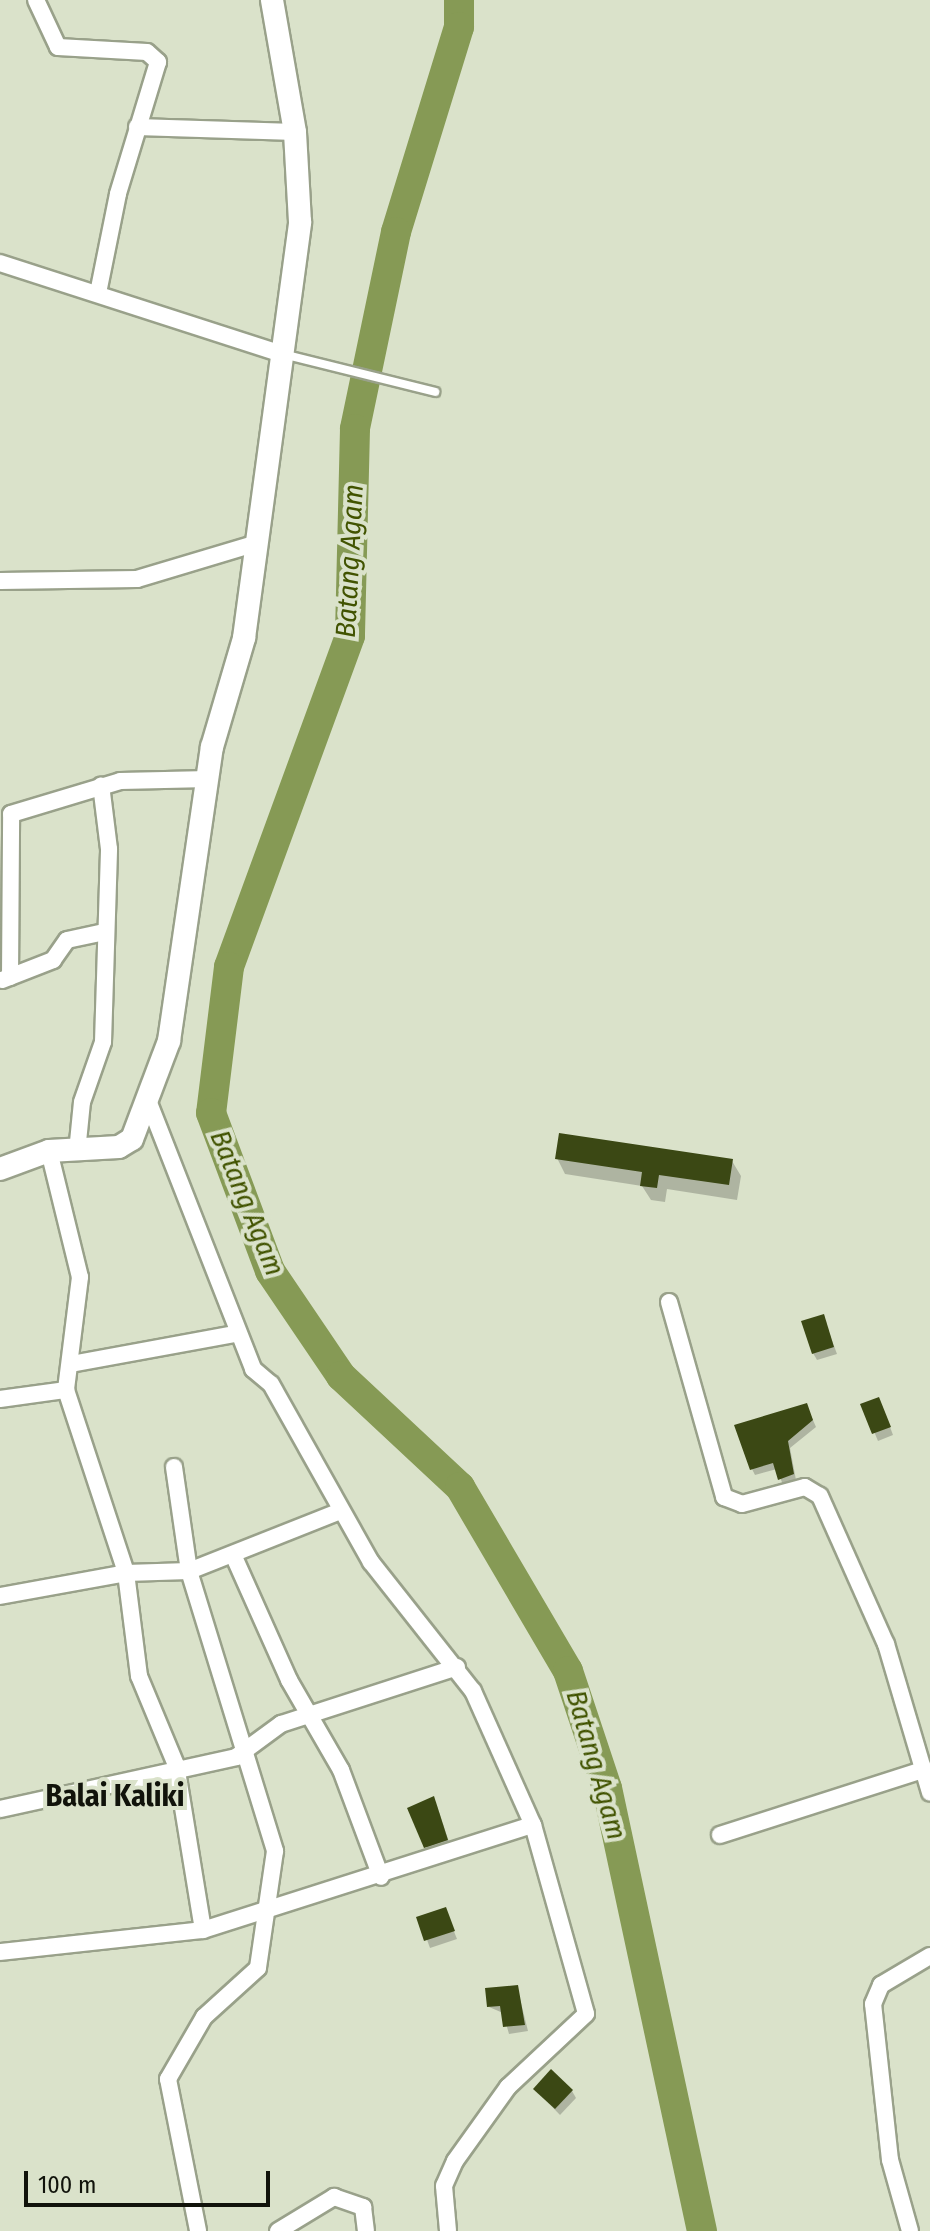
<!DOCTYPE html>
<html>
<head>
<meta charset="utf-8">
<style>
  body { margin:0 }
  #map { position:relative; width:930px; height:2231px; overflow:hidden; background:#dae2ca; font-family:"Fira Sans Condensed",sans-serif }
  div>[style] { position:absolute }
  .shadow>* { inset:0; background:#0003 }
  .river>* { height:30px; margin:-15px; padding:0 15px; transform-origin:15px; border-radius:15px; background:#869a55 }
  .building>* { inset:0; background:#3b4814 }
  .roads { filter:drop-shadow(2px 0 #99a18a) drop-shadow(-2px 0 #99a18a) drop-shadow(0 2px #99a18a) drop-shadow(0 -2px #99a18a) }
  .lane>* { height:8px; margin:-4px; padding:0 4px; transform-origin:4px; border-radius:4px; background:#fff }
  .street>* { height:16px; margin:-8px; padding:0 8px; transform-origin:8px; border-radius:8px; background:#fff }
  .secondary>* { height:22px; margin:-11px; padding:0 11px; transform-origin:11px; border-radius:11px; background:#fff }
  span { translate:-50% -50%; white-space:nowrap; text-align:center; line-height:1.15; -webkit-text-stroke:8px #dae2ca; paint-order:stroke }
  .water-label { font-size:28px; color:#415300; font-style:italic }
  .quarter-label { font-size:30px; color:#11130b; font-weight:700 }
  .scale { position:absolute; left:24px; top:2171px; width:246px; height:36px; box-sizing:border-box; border:4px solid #11130b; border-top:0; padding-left:10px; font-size:24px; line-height:28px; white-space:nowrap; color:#11130b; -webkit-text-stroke:6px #dae2ca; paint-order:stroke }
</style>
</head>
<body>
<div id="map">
  <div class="shadow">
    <div style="clip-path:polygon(557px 1158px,732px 1161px,741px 1176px,737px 1200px,667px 1189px,665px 1202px,651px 1200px,642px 1186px,565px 1174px)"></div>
    <div style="clip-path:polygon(823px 1316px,837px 1354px,817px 1360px,813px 1353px)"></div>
    <div style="clip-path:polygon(863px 1405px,882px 1406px,893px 1435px,878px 1441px)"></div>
    <div style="clip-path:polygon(809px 1411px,816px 1427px,790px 1448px,796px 1480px,783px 1485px,777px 1469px,755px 1475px,752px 1469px)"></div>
    <div style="clip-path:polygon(437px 1806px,451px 1848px,430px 1854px,426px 1847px)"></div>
    <div style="clip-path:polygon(445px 1909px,457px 1939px,430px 1948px,419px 1918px)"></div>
    <div style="clip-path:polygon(517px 1987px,528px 2031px,509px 2034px,503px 2013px,489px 2007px)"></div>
    <div style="clip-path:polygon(535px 2089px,572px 2091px,576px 2098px,560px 2115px)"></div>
  </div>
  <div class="river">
    <div style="left:459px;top:0;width:27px;rotate:90deg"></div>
    <div style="left:459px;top:27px;width:214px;rotate:107.1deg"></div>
    <div style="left:396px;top:232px;width:201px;rotate:101.8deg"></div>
    <div style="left:355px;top:429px;width:207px;rotate:91.4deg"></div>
    <div style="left:350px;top:636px;width:352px;rotate:110.1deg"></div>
    <div style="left:229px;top:967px;width:147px;rotate:97deg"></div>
    <div style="left:211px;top:1113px;width:169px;rotate:69.5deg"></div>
    <div style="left:270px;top:1271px;width:127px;rotate:55.9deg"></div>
    <div style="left:341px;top:1376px;width:163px;rotate:43deg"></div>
    <div style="left:460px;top:1487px;width:213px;rotate:59.6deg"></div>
    <div style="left:568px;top:1671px;width:123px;rotate:71.6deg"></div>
    <div style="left:607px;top:1788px;width:453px;rotate:77.9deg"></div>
  </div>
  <div class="building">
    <div style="clip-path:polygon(559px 1133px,733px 1159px,729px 1185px,659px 1175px,657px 1188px,640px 1186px,642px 1172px,555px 1159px)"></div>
    <div style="clip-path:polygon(824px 1314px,834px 1347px,812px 1354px,801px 1321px)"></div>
    <div style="clip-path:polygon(879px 1397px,891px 1427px,872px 1434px,860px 1404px)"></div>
    <div style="clip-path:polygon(807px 1403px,813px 1420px,788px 1441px,794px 1474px,778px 1480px,773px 1463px,750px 1470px,734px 1425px)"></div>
    <div style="clip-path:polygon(434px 1796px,448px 1840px,424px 1848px,407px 1808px)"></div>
    <div style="clip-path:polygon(446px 1907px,455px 1931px,424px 1941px,416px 1917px)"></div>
    <div style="clip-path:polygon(518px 1985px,525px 2025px,503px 2027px,500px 2006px,487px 2007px,485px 1988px)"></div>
    <div style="clip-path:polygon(551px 2069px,573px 2090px,555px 2109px,533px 2089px)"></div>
  </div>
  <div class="roads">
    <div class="lane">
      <div style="left:283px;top:354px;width:157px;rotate:14deg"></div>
    </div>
    <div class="street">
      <div style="left:36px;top:0;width:52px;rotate:64.9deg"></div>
      <div style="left:58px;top:47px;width:89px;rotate:3.2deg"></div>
      <div style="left:147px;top:52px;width:15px;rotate:42deg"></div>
      <div style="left:158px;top:62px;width:138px;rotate:106.9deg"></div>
      <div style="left:118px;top:194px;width:101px;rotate:101.4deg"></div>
      <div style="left:137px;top:127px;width:158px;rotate:1.8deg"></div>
      <div style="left:0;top:263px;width:292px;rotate:17.9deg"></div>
      <div style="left:0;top:581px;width:137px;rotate:-0.8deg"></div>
      <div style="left:137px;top:579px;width:125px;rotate:-16.7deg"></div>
      <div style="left:10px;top:977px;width:163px;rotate:-89.6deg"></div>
      <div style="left:11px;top:814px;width:114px;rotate:-16.8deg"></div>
      <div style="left:120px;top:781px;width:89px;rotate:-1.3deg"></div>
      <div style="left:2px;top:980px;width:55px;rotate:-21.4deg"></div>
      <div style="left:53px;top:960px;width:24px;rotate:-55deg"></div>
      <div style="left:67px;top:940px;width:40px;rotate:-12deg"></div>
      <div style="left:149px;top:1103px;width:286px;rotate:68.6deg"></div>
      <div style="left:253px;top:1369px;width:23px;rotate:40deg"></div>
      <div style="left:271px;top:1384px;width:204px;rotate:60.7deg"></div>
      <div style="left:371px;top:1562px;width:164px;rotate:51.7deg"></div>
      <div style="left:473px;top:1691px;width:147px;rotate:65.9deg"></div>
      <div style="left:533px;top:1825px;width:196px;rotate:74.3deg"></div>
      <div style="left:586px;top:2014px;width:107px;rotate:136.9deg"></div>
      <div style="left:508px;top:2087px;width:91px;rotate:125.6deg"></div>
      <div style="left:455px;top:2161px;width:27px;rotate:114deg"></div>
      <div style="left:444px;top:2186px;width:45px;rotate:84.9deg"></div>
      <div style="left:49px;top:1151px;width:130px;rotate:76.2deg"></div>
      <div style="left:80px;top:1277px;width:114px;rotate:97.1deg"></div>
      <div style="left:66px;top:1390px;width:193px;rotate:71.8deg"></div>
      <div style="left:126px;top:1573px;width:104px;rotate:82.8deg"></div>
      <div style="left:139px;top:1676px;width:96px;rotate:67.4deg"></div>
      <div style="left:176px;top:1765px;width:167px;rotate:80.7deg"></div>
      <div style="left:77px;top:1152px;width:50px;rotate:-84.3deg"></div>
      <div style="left:82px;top:1102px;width:64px;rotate:-70.7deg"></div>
      <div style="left:103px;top:1042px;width:193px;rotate:-88.2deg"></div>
      <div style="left:109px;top:849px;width:64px;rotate:-97.1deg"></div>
      <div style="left:669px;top:1302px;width:203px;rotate:74.2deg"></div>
      <div style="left:724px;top:1497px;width:19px;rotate:21deg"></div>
      <div style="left:742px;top:1504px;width:65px;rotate:-15.1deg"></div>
      <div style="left:805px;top:1487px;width:17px;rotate:31deg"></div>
      <div style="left:820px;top:1496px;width:162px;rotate:66deg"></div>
      <div style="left:886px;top:1644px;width:155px;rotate:73.5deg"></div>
      <div style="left:71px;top:1364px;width:167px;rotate:-10.4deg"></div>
      <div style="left:0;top:1399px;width:67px;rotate:-7.8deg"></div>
      <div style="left:174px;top:1467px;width:105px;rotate:81.8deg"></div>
      <div style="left:189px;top:1571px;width:293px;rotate:72.9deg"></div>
      <div style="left:275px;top:1851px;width:118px;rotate:98.3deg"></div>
      <div style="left:258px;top:1968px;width:73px;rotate:137.8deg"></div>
      <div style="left:204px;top:2017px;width:72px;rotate:120.1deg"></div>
      <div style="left:168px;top:2079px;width:155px;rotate:78.8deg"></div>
      <div style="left:235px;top:1559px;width:133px;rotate:65.9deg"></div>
      <div style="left:289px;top:1680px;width:104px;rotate:60deg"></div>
      <div style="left:341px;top:1770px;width:114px;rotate:69.5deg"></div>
      <div style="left:0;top:1596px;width:128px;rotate:-10.3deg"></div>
      <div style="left:126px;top:1573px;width:63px;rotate:-1.8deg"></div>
      <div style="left:189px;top:1571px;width:160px;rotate:-21.6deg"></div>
      <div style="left:0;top:1809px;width:242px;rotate:-12.4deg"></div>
      <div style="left:236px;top:1757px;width:56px;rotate:-36.3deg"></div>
      <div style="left:281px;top:1724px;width:185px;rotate:-17.9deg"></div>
      <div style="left:720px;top:1835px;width:215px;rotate:-17.8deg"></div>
      <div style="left:0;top:1952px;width:204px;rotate:-6.2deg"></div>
      <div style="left:203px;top:1930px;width:346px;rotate:-17.7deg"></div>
      <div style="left:278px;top:2231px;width:66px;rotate:-31.3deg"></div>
      <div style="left:334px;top:2197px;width:31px;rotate:19deg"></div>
      <div style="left:363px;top:2207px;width:24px;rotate:83deg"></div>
      <div style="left:910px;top:2231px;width:74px;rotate:-105.7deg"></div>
      <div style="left:890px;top:2160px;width:157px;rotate:-96.2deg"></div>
      <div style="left:873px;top:2004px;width:21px;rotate:-67deg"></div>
      <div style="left:881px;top:1985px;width:57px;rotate:-30.6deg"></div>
    </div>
    <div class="secondary">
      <div style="left:0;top:1169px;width:52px;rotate:-20.2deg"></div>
      <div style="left:49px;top:1151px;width:70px;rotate:-3.3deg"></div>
      <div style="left:119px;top:1147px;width:15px;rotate:-32deg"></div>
      <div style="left:132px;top:1139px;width:105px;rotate:-69.3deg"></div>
      <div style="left:169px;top:1041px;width:297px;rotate:-81.7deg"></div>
      <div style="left:212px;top:747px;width:114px;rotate:-73.6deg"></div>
      <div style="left:244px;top:638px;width:420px;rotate:-82.3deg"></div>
      <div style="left:300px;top:222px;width:90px;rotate:-93.2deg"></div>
      <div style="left:295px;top:132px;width:134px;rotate:-99.9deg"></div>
    </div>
  </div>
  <div class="water-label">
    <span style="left:350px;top:561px;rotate:-87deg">Batang Agam</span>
    <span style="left:247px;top:1203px;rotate:68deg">Batang Agam</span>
    <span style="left:596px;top:1765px;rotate:74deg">Batang Agam</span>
  </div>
  <div class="quarter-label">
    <span style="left:115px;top:1796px">Balai Kaliki</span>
  </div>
  <div class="scale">100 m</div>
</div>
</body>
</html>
